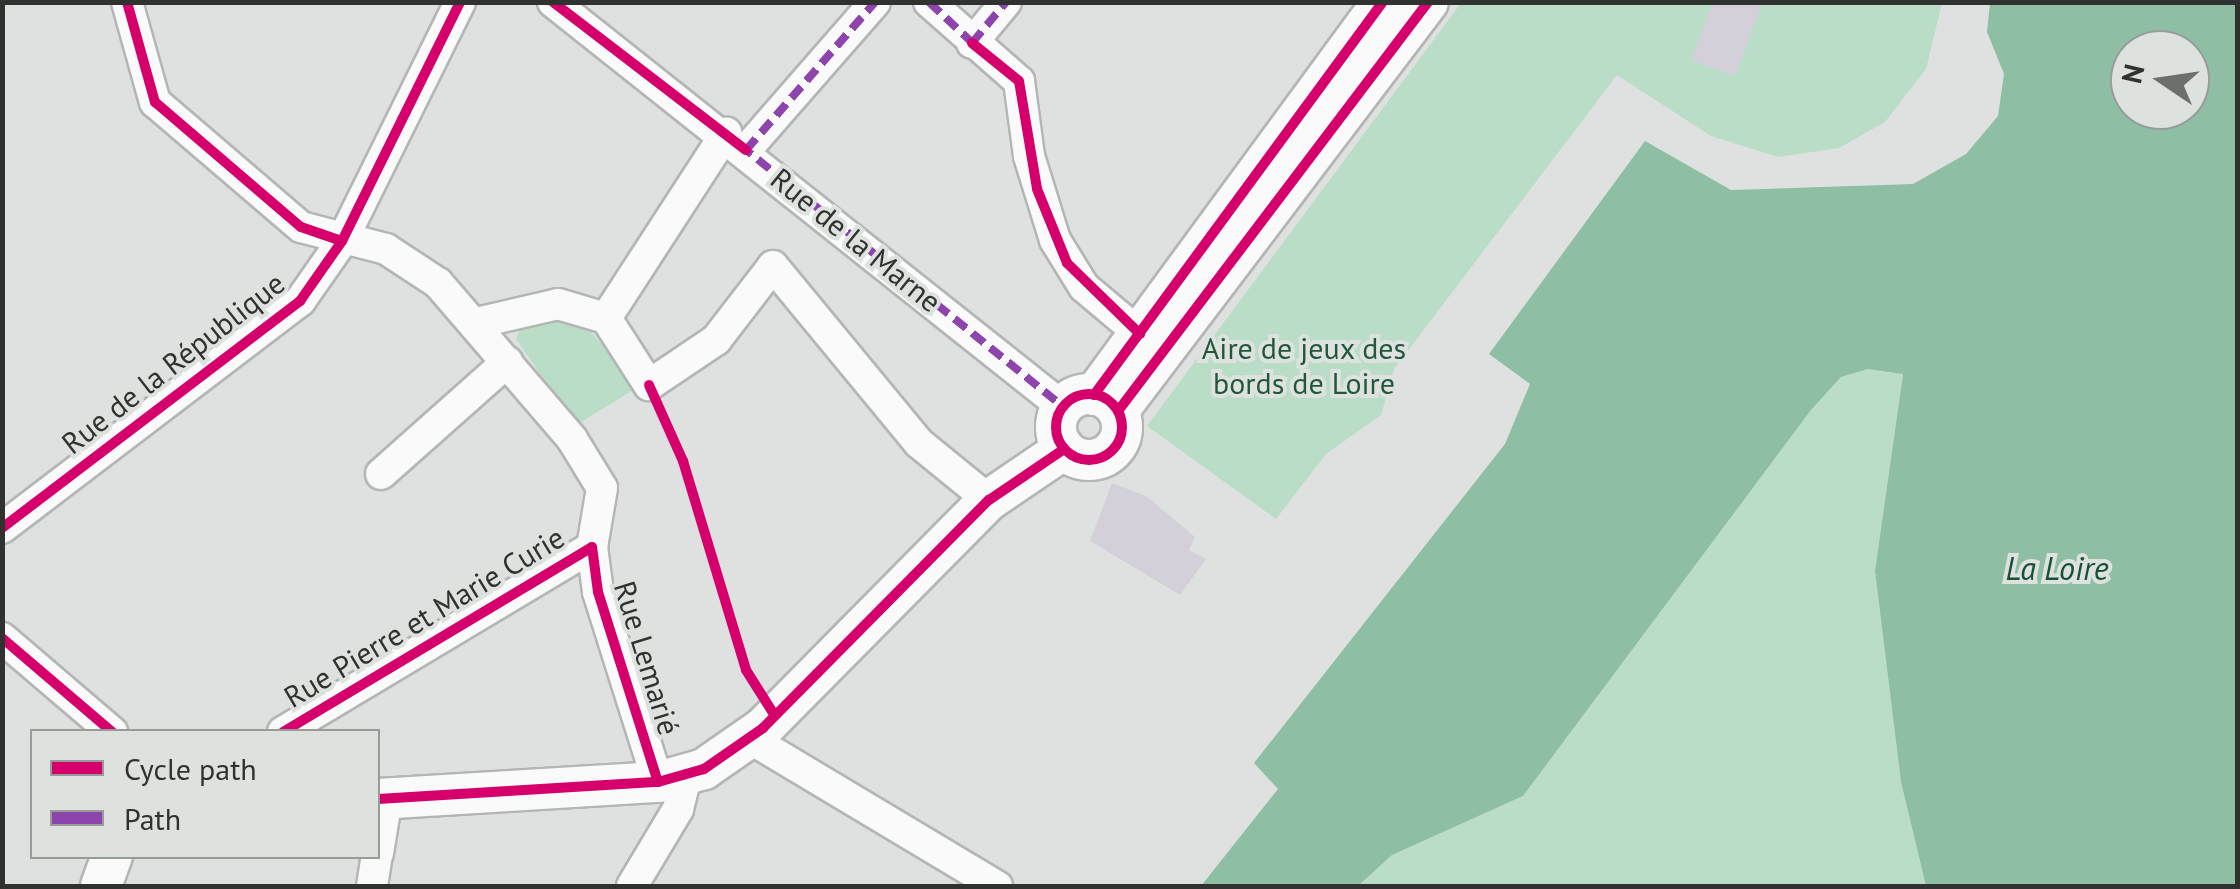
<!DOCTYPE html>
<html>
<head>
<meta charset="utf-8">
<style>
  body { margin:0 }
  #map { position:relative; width:2240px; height:889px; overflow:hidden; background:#dee1df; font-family:"PT Sans",sans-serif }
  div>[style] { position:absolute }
  .green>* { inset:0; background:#baddc8 }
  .water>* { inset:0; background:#8ebfa4 }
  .building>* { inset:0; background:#d4d0da }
  .roads { filter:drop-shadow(2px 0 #b3b6b4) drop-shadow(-2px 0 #b3b6b4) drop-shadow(0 2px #b3b6b4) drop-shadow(0 -2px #b3b6b4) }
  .street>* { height:30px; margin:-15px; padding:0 15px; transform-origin:15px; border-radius:15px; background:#fafafa }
  .secondary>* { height:40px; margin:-20px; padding:0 20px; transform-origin:20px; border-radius:20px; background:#fafafa }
  .secondary>.ring { margin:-20px; padding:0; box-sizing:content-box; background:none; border:40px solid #fafafa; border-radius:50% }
  .quiet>* { height:8px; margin-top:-4px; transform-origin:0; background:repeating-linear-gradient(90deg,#8e44ad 0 15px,transparent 0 23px) }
  .cycleway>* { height:10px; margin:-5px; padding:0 5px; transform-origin:5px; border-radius:5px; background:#d6006c }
  .cycleway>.ring { margin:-5px; padding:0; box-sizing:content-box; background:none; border:10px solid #d6006c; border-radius:50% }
  span { translate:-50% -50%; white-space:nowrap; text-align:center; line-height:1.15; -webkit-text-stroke:8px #dde2df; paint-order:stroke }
  .street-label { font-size:30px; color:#303230 }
  .park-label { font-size:30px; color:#22573c }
  .water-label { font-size:32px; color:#1a5036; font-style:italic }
  .frame { position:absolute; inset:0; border:5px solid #303230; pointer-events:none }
  .legend { position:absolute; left:30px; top:729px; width:350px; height:130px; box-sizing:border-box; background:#dde2df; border:2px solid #989c99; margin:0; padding:12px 18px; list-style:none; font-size:30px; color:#303230 }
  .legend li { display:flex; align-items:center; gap:20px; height:50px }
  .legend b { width:50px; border:2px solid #989c99 }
  .north { position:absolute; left:2110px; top:30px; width:100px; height:100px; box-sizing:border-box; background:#dde2df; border:2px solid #989c99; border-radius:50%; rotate:283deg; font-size:28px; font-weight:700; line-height:40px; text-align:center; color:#303230 }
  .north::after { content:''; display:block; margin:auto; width:35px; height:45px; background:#6d6f6d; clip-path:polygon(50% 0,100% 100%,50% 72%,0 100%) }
</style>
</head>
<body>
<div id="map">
  <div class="green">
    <div style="clip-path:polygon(1461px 3px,1942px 3px,1926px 69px,1885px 122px,1839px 148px,1778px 157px,1711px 136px,1617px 75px,1394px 369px,1381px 415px,1326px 454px,1276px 519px,1147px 426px)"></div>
    <div style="clip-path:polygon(563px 316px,581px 320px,638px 387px,576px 425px,516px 339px,524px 321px)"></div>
    <div style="clip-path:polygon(1868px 369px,1903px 373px,1875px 571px,1901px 782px,1926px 886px,1358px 886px,1392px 855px,1523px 796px,1811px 410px,1841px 377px)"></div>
  </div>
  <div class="water">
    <div style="clip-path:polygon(evenodd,1990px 3px,2237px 3px,2237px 886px,1926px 886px,1901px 782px,1875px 571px,1903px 374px,1868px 369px,1841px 377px,1811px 410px,1523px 796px,1392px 855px,1358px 886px,1201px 886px,1278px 789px,1254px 763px,1505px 444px,1530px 384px,1489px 354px,1645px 141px,1731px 190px,1913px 184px,1966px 154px,1998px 116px,2004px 74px,1987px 32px,1990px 3px,2130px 50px,2190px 50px,2190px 110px,2130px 110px,2130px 50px)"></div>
  </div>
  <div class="building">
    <div style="clip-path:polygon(1713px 2px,1763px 2px,1735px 76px,1691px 60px)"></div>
    <div style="clip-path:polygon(1112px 483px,1146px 496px,1195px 537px,1189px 550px,1206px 559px,1180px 595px,1090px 541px)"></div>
  </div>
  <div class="roads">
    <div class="street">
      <div style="left:127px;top:2px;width:104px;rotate:74.4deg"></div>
      <div style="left:155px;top:102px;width:192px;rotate:40.6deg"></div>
      <div style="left:301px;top:227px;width:88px;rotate:14.5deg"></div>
      <div style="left:386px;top:249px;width:62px;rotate:33.2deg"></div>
      <div style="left:438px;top:283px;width:206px;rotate:49.3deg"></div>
      <div style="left:572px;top:439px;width:57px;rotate:58.5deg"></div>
      <div style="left:602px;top:488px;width:60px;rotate:99.6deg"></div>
      <div style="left:592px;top:547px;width:45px;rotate:82.4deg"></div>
      <div style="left:598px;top:592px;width:199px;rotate:72.5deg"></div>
      <div style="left:553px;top:2px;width:651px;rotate:38.45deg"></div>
      <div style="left:929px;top:2px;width:120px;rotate:41.3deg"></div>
      <div style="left:1019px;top:81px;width:76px;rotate:82.4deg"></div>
      <div style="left:1029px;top:156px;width:88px;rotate:72.8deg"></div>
      <div style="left:1055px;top:240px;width:55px;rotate:58.3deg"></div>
      <div style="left:1084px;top:287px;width:73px;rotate:40deg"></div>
      <div style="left:972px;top:43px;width:53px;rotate:-50.3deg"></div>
      <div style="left:746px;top:150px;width:196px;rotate:-48.9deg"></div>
      <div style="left:606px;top:318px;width:221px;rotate:-57deg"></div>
      <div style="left:476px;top:323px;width:84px;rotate:-13deg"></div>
      <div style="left:558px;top:304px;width:50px;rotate:16.3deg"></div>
      <div style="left:606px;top:318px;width:80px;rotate:57.3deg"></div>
      <div style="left:649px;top:385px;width:81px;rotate:-33.9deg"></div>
      <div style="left:716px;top:340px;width:93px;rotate:-52.4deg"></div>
      <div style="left:773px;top:266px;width:229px;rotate:50.5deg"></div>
      <div style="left:919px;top:443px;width:90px;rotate:39.2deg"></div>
      <div style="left:381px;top:474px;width:169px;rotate:-41.6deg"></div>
      <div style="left:2px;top:528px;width:375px;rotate:-37.3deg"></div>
      <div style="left:300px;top:301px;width:73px;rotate:-55deg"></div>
      <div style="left:342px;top:241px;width:267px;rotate:-63.7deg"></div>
      <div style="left:2px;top:638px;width:145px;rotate:40.5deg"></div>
      <div style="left:283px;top:732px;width:360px;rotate:-30.9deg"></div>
      <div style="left:751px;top:739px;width:287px;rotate:30.9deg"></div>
      <div style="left:378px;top:853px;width:56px;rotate:-80.7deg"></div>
      <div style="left:372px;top:886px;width:30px;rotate:-81deg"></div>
      <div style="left:632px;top:886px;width:90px;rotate:-59.1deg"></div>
      <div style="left:678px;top:809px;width:33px;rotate:-76deg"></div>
    </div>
    <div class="secondary">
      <div class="ring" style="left:1056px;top:394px;width:26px;height:26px"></div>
      <div style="left:1094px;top:395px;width:488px;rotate:-53.7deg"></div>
      <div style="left:1118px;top:411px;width:513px;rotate:-52.84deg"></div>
      <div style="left:378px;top:799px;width:281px;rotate:-3.5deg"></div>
      <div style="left:658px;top:782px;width:48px;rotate:-15.8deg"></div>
      <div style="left:704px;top:769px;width:72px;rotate:-34.8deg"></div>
      <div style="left:763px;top:728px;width:321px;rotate:-45.3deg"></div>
      <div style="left:989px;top:500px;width:91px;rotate:-34.2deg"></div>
      <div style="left:101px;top:886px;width:32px;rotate:-70deg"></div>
    </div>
  </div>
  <div class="quiet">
    <div style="left:929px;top:2px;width:67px;rotate:43.2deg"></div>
    <div style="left:972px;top:43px;width:53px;rotate:-50.3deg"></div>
    <div style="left:740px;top:145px;width:416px;rotate:39deg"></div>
    <div style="left:746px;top:150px;width:196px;rotate:-48.9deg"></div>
  </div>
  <div class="cycleway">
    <div style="left:127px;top:2px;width:104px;rotate:74.4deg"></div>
    <div style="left:155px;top:102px;width:192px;rotate:40.6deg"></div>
    <div style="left:301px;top:227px;width:43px;rotate:18.9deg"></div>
    <div style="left:553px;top:2px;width:243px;rotate:37.5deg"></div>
    <div style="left:972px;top:43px;width:60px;rotate:39deg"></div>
    <div style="left:1019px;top:81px;width:109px;rotate:80.5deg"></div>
    <div style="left:1037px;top:189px;width:80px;rotate:67.9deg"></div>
    <div style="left:1067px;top:263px;width:102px;rotate:44.2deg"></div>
    <div style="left:649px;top:385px;width:83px;rotate:65.9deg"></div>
    <div style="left:683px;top:461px;width:218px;rotate:73.2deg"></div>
    <div style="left:746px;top:670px;width:54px;rotate:57.8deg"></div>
    <div class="ring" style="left:1056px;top:394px;width:56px;height:56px"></div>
    <div style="left:1094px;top:395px;width:488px;rotate:-53.7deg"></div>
    <div style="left:1118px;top:411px;width:513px;rotate:-52.84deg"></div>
    <div style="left:2px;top:528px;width:375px;rotate:-37.3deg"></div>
    <div style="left:300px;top:301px;width:73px;rotate:-55deg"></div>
    <div style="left:342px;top:241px;width:267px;rotate:-63.7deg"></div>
    <div style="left:2px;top:638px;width:145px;rotate:40.5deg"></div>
    <div style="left:283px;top:732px;width:360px;rotate:-30.9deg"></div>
    <div style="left:592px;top:547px;width:45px;rotate:82.4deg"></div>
    <div style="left:598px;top:592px;width:199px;rotate:72.5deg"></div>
    <div style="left:378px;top:799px;width:281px;rotate:-3.5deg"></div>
    <div style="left:658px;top:782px;width:48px;rotate:-15.8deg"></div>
    <div style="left:704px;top:769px;width:72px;rotate:-34.8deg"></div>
    <div style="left:763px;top:728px;width:321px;rotate:-45.3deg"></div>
    <div style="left:989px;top:500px;width:91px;rotate:-34.2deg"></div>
  </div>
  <div class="street-label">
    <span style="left:856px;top:240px;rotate:39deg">Rue de la Marne</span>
    <span style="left:173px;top:363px;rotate:-38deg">Rue de la République</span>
    <span style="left:424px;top:617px;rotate:-31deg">Rue Pierre et Marie Curie</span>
    <span style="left:647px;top:658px;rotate:73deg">Rue Lemarié</span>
  </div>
  <div class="park-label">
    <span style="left:1304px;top:365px">Aire de jeux des<br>bords de Loire</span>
  </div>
  <div class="water-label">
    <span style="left:2057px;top:568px">La Loire</span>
  </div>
  <div class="frame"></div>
  <ul class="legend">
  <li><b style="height:12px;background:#d6006c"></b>Cycle path</li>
  <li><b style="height:12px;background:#8e44ad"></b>Path</li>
  </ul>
  <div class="north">N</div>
</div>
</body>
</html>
